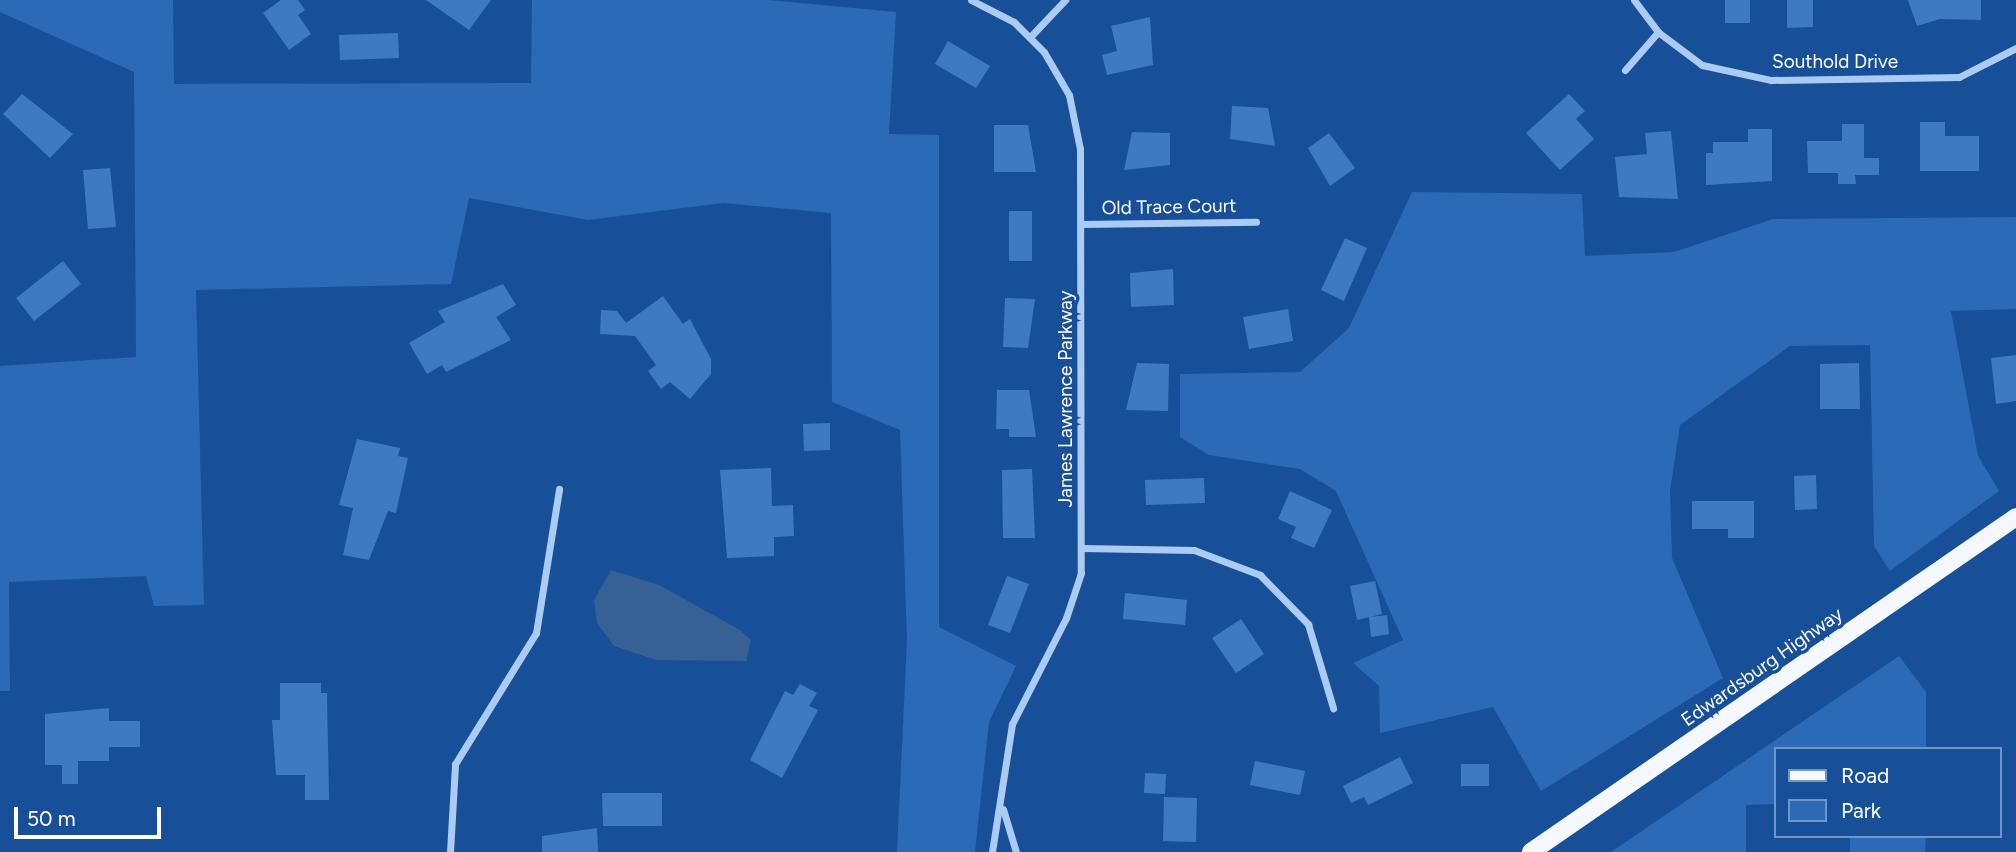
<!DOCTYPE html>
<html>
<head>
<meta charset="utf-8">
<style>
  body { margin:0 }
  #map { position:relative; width:2016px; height:852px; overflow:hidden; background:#175099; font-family:Figtree,sans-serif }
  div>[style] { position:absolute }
  .green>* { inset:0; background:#2a6ab6 }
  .water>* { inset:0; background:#376095 }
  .building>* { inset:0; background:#3f79c0 }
  .street>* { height:7px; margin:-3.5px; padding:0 3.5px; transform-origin:3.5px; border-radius:3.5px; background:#abcbf2 }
  .primary>* { height:18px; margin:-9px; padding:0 9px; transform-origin:9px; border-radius:9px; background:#f5f9ff }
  span { translate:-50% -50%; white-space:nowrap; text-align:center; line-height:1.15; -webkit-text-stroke:7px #175099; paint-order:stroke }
  .street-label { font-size:19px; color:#fff }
  .legend { position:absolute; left:1774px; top:747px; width:228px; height:91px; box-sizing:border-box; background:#175099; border:2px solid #7496c2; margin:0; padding:9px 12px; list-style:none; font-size:21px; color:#fff }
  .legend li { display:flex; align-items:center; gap:14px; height:35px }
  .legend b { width:35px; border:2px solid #7496c2 }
  .scale { position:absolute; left:14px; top:807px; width:147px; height:32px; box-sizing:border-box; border:4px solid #fff; border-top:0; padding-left:9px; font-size:21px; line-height:24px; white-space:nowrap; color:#fff; -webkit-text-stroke:5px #175099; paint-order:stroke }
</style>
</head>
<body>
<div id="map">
  <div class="green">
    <div style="clip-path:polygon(0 0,173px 0,174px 84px,531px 83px,532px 0,769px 0,896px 12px,889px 134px,939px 135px,939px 627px,1016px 666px,989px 722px,975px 852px,897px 852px,907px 641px,900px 430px,832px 402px,831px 213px,723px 203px,588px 220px,469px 198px,451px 284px,196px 290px,204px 605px,154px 606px,146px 576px,9px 582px,10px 691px,0 691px,0 366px,136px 357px,134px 72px,0 12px)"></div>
    <div style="clip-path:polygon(1412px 192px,1582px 194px,1585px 256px,1674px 252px,1773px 219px,2016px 217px,2016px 309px,1951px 311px,1978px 456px,1999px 491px,1890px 571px,1874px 546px,1870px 345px,1790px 346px,1680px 425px,1670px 491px,1672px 558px,1723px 678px,1541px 791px,1493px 707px,1380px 733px,1379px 686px,1353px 663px,1403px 640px,1336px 491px,1300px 469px,1209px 455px,1180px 437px,1180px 374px,1300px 372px,1349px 328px)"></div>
    <div style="clip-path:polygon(1899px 656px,1926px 692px,1926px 749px,1776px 749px,1776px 804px,1746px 805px,1746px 852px,1611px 852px)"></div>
    <div style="clip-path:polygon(1850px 836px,1926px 836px,1925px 852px,1850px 852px)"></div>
  </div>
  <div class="water">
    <div style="clip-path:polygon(611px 570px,659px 585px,740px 630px,751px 640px,746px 661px,656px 660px,614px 646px,597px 623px,594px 600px)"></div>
  </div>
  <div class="building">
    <div style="clip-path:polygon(281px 0,298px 0,305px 10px,298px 15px,311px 34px,289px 50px,263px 13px)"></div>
    <div style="clip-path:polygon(426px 0,491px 0,469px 30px)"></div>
    <div style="clip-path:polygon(1725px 0,1750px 0,1750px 23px,1725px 23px)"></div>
    <div style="clip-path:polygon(1787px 0,1813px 0,1813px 27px,1787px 28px)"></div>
    <div style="clip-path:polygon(1908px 0,1981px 0,1981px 20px,1940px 19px,1917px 26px)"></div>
    <div style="clip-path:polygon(1150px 17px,1153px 65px,1107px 75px,1102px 55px,1117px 51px,1111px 26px)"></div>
    <div style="clip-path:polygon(398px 33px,399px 58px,340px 60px,339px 35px)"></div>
    <div style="clip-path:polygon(948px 41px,990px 66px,976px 88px,935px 64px)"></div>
    <div style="clip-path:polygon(22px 94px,73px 134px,50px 158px,3px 114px)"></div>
    <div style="clip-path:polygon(1569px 94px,1585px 111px,1576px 119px,1594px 139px,1560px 170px,1526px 133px)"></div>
    <div style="clip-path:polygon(1232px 106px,1268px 108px,1275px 146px,1230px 139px)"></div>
    <div style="clip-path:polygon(1920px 122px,1945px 122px,1945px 136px,1979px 136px,1979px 171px,1920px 171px)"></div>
    <div style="clip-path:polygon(1842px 124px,1864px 124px,1864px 158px,1879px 158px,1879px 175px,1855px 175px,1856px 184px,1838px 184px,1838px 173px,1808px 173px,1807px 141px,1842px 141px)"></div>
    <div style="clip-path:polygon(994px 125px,1028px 125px,1036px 172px,994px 172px)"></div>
    <div style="clip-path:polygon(1748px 129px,1772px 129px,1772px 181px,1706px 185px,1706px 153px,1713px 153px,1713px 142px,1748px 142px)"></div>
    <div style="clip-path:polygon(1671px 131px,1678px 199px,1619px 197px,1615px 157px,1647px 154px,1645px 133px)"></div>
    <div style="clip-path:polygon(1132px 132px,1170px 133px,1170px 165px,1124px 170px)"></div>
    <div style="clip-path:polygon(1329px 133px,1355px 168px,1330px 186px,1308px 148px)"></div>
    <div style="clip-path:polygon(110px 168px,116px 227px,88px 229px,83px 170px)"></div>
    <div style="clip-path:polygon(1009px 211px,1032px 211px,1032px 261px,1009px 261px)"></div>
    <div style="clip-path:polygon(1345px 238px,1367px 248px,1344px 301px,1321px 290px)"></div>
    <div style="clip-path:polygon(63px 261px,81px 284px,34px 321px,16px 298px)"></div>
    <div style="clip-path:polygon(1173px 269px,1174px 305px,1131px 307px,1130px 273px)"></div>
    <div style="clip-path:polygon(503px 284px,516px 305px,496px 317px,511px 340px,446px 372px,442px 365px,427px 374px,409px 343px,445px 322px,438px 311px)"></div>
    <div style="clip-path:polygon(663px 296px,683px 324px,690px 319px,711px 359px,711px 374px,690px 399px,670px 382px,661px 389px,648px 371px,656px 365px,635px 336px,600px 334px,601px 310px,617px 311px,626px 323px)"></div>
    <div style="clip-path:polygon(1005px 298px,1035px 299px,1028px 348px,1003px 347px)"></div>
    <div style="clip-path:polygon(1288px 309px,1293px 341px,1249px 349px,1243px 317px)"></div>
    <div style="clip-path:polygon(2016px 355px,2016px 401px,1996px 404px,1991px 358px)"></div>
    <div style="clip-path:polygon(1137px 363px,1169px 364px,1168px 411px,1126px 410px)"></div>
    <div style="clip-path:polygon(1859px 363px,1860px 409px,1820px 409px,1820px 364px)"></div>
    <div style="clip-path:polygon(997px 390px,1029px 390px,1036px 437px,1009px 437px,1009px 429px,996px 429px)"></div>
    <div style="clip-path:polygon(830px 423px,830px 450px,804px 451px,803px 424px)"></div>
    <div style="clip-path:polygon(357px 439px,400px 448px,398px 456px,408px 458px,396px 513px,388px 511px,369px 560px,343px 555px,353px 508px,339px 505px)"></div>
    <div style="clip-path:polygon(771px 468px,772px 506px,793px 505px,794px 536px,774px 537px,774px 556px,727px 558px,720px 470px)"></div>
    <div style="clip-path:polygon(1032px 469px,1035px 538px,1003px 538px,1002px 470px)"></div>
    <div style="clip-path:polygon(1816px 475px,1817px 509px,1795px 510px,1794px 476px)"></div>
    <div style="clip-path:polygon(1204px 478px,1205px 503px,1146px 505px,1145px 480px)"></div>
    <div style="clip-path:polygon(1290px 491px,1332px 510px,1314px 548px,1291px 538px,1296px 527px,1278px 519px)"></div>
    <div style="clip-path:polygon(1692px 501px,1754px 501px,1754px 538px,1728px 538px,1728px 529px,1692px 529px)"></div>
    <div style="clip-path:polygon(1007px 576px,1029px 584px,1010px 633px,988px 625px)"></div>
    <div style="clip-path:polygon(1375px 581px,1382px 614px,1370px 617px,1387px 615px,1389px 634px,1371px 637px,1369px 617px,1357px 620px,1350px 586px)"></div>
    <div style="clip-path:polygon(1125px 593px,1187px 600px,1185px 625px,1123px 619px)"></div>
    <div style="clip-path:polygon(1241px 619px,1264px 654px,1236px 673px,1212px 638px)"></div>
    <div style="clip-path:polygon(280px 683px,321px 683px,321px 693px,327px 693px,329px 800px,305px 800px,305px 775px,276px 775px,272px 720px,280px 720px)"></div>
    <div style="clip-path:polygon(800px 684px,817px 693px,809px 706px,818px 710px,782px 778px,750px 760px,785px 691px,793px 695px)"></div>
    <div style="clip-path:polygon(109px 708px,109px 721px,140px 721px,140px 747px,109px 747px,109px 761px,78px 761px,78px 784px,62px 784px,62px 765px,45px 765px,45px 714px)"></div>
    <div style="clip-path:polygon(1400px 757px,1413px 783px,1368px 805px,1364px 797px,1351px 803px,1343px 786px)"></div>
    <div style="clip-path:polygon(1255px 761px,1305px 771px,1300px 795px,1250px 785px)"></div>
    <div style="clip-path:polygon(1461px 764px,1489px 764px,1489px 786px,1461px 786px)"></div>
    <div style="clip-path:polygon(1145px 773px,1166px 774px,1165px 794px,1144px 793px)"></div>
    <div style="clip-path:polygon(602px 793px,662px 793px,662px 826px,603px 826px)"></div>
    <div style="clip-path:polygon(1164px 797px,1197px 798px,1196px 842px,1163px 841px)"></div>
    <div style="clip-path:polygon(597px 828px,598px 852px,542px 852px,542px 836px)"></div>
  </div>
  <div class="street">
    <div style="left:971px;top:0;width:48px;rotate:27.1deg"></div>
    <div style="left:1014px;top:22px;width:42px;rotate:45deg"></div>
    <div style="left:1044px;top:52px;width:50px;rotate:59.8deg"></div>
    <div style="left:1069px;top:95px;width:55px;rotate:78.5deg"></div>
    <div style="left:1080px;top:149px;width:424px;rotate:89.9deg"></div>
    <div style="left:1081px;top:573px;width:47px;rotate:108.4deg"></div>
    <div style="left:1066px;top:618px;width:119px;rotate:117deg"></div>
    <div style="left:1012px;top:724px;width:130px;rotate:98.9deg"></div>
    <div style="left:1634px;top:0;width:40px;rotate:53deg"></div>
    <div style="left:1658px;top:32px;width:55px;rotate:36.9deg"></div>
    <div style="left:1702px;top:65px;width:71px;rotate:12.3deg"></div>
    <div style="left:1771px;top:80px;width:188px;rotate:-0.9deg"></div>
    <div style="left:1959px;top:77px;width:64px;rotate:-27deg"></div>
    <div style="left:1031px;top:36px;width:50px;rotate:-46.6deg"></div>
    <div style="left:1625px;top:70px;width:50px;rotate:-49deg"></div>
    <div style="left:1081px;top:224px;width:175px;rotate:-0.7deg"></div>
    <div style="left:1082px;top:548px;width:112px;rotate:1deg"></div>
    <div style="left:1194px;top:550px;width:71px;rotate:20.7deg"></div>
    <div style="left:1260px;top:575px;width:69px;rotate:45.6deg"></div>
    <div style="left:1308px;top:624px;width:88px;rotate:73.4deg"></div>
    <div style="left:1003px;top:809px;width:45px;rotate:73.2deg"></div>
    <div style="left:450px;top:852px;width:88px;rotate:-86.7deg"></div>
    <div style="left:455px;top:764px;width:154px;rotate:-58.3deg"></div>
    <div style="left:536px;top:633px;width:146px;rotate:-80.9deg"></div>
  </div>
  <div class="primary">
    <div style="left:1531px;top:852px;width:589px;rotate:-34.63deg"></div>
  </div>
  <div class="street-label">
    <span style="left:1835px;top:62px">Southold Drive</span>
    <span style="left:1169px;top:207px;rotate:-1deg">Old Trace Court</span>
    <span style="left:1066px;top:399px;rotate:-90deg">James Lawrence Parkway</span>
    <span style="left:1762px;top:667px;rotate:-35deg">Edwardsburg Highway</span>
  </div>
  <ul class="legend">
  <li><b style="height:9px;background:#f5f9ff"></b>Road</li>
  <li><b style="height:19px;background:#2a6ab6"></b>Park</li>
  </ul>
  <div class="scale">50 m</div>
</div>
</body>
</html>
